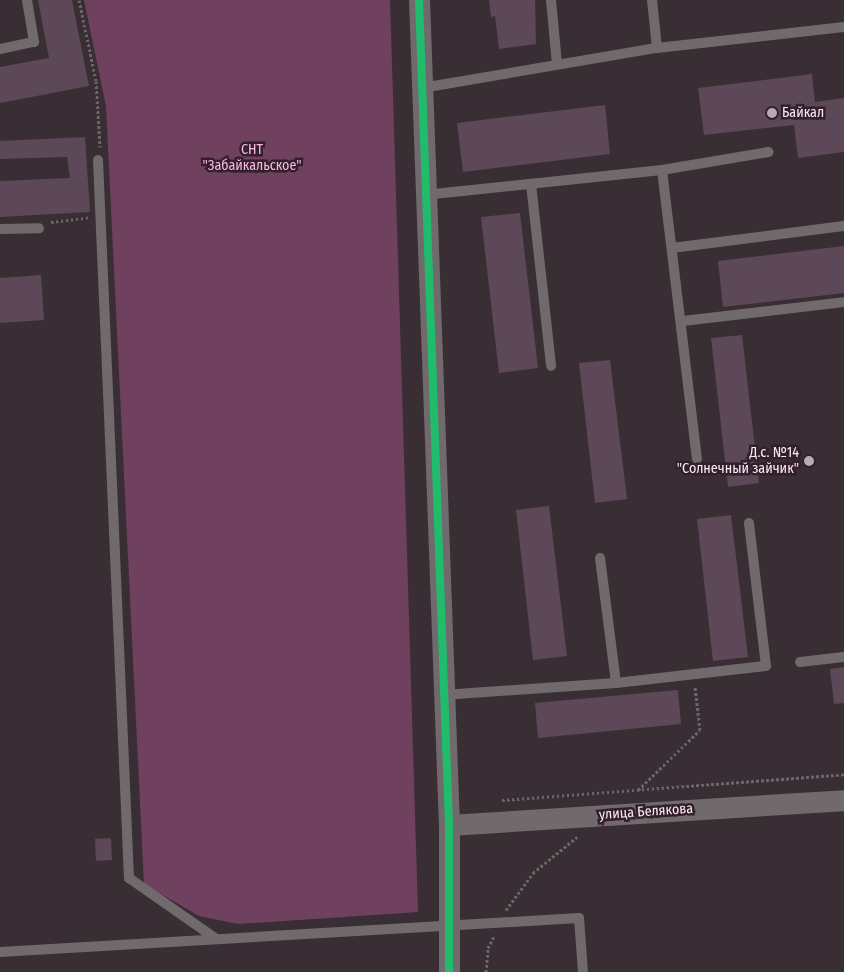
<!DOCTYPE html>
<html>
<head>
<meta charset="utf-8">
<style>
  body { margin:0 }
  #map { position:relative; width:844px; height:972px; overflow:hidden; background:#3a2e35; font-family:"Fira Sans Condensed",sans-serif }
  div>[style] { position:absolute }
  .green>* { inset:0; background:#70415f }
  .building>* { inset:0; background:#5c4856 }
  .path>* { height:3px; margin-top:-1.5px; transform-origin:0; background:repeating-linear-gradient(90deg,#6d6569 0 2.5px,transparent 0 5px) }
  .lane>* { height:10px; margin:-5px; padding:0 5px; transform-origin:5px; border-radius:5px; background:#706a6d }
  .street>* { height:21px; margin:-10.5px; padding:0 10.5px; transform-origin:10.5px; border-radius:10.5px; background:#706a6d }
  .bus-1>* { height:8px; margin:-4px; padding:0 4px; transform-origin:4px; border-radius:4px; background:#20bc6c }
  .dots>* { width:14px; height:14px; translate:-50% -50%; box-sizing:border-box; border:2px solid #33202c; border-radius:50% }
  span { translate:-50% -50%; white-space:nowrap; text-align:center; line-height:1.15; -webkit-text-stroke:5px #33202c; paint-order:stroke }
  .poi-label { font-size:14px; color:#fbedf5 }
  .left { translate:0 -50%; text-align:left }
  .right { translate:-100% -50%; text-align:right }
  .park-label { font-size:14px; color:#fdb8e3 }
  .street-label { font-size:14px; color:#fbedf5 }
</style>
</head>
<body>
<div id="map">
  <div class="green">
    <div style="clip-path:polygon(84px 0,390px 0,418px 912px,238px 924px,199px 916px,144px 884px,106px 106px)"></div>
  </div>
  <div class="building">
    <div style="clip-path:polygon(38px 0,72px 0,89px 86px,0 103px,0 67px,49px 58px)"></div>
    <div style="clip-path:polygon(489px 0,535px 0,536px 44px,499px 49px,495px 16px,491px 17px)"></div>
    <div style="clip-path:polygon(812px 74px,815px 102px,844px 98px,844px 152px,798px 158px,794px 125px,704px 135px,698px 88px)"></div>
    <div style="clip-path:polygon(605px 105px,610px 154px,463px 172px,457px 123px)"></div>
    <div style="clip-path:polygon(85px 137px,90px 212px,0 217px,0 181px,70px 178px,67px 157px,0 159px,0 141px)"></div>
    <div style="clip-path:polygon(520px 213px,538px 368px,499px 373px,481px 217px)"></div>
    <div style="clip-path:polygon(844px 246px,844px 293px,723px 307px,718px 261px)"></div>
    <div style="clip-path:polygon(41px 275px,44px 320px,0 323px,0 278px)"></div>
    <div style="clip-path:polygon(742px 335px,759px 483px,728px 487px,711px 338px)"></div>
    <div style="clip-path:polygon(610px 360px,627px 499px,595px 503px,579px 363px)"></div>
    <div style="clip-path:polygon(549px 506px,567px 656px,533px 660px,516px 510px)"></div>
    <div style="clip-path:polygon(731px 515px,748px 657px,713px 661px,697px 519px)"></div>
    <div style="clip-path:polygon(844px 667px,844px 703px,834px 704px,830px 669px)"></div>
    <div style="clip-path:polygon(678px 690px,681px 724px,538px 738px,535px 703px)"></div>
    <div style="clip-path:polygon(111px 838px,112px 860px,96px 861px,95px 839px)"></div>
  </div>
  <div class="path">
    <div style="left:79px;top:0;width:83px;rotate:78.1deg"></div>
    <div style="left:96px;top:81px;width:66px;rotate:86.5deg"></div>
    <div style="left:51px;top:222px;width:38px;rotate:-7deg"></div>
    <div style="left:638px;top:790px;width:86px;rotate:-44.1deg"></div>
    <div style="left:700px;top:730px;width:44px;rotate:-96.5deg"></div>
    <div style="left:502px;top:800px;width:343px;rotate:-4.3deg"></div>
    <div style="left:506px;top:910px;width:46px;rotate:-53.9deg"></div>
    <div style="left:533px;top:873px;width:57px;rotate:-39.3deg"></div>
    <div style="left:486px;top:972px;width:24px;rotate:-85deg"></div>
    <div style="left:488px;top:948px;width:13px;rotate:-63deg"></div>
  </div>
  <div class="lane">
    <div style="left:551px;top:0;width:63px;rotate:84.6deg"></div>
    <div style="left:657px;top:48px;width:188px;rotate:-6.4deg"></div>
    <div style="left:0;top:49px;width:35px;rotate:-12deg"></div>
    <div style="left:34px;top:42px;width:43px;rotate:-99.5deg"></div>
    <div style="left:422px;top:88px;width:238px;rotate:-9.7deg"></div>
    <div style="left:657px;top:48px;width:48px;rotate:-95.9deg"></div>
    <div style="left:98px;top:160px;width:719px;rotate:87.53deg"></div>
    <div style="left:129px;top:878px;width:105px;rotate:34.9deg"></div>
    <div style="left:662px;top:170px;width:108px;rotate:-9.6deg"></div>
    <div style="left:531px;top:184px;width:183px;rotate:83.7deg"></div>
    <div style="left:424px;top:195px;width:239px;rotate:-6deg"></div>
    <div style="left:662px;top:170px;width:291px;rotate:83.1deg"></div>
    <div style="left:0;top:229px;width:39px;rotate:-1deg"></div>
    <div style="left:672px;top:248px;width:173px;rotate:-7.3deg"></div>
    <div style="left:683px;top:321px;width:162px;rotate:-6.7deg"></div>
    <div style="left:600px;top:558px;width:126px;rotate:82.7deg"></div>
    <div style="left:800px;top:662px;width:44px;rotate:-6.5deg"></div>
    <div style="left:443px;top:695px;width:173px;rotate:-4deg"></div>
    <div style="left:616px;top:683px;width:151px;rotate:-6.5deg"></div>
    <div style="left:766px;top:666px;width:144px;rotate:-96.8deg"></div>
    <div style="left:0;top:952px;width:580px;rotate:-3.36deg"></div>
    <div style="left:579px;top:918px;width:54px;rotate:85.8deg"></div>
  </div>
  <div class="street">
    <div style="left:419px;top:0;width:826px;rotate:87.92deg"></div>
    <div style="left:449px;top:825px;width:147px;rotate:90deg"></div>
    <div style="left:449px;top:825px;width:396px;rotate:-3.6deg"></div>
  </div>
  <div class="bus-1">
    <div style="left:419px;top:0;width:826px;rotate:87.92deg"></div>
    <div style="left:449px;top:825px;width:147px;rotate:90deg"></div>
  </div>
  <div class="dots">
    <div style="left:772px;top:113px;background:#b7aab2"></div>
    <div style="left:809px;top:461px;background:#b7aab2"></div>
  </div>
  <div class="poi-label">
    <span class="left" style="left:782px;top:113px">Байкал</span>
    <span class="right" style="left:799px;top:461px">Д.с. №14<br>"Солнечный зайчик"</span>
  </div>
  <div class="park-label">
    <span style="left:252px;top:158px">СНТ<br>"Забайкальское"</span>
  </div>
  <div class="street-label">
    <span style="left:646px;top:812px;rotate:-4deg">улица Белякова</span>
  </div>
</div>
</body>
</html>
